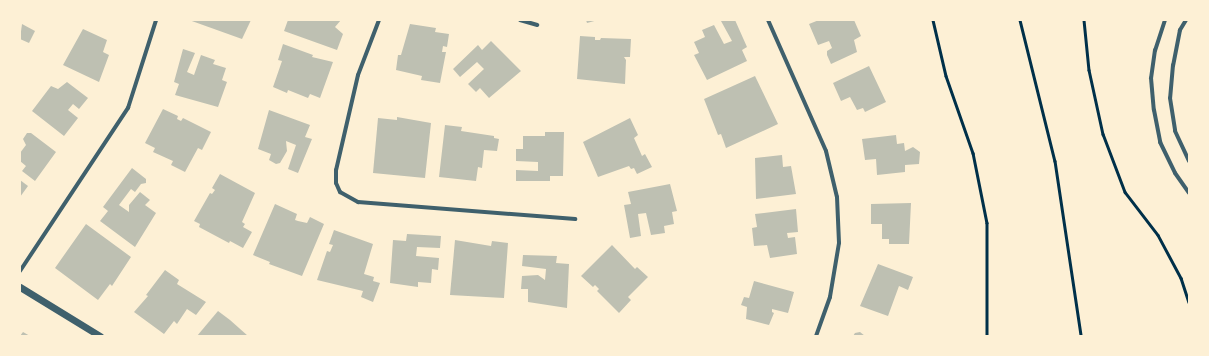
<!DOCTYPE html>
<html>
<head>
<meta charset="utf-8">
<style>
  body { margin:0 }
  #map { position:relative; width:1209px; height:356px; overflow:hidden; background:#fdf0d5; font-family:"Space Grotesk",sans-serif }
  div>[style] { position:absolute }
  .building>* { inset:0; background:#bec0b2 }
  .path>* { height:2.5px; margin:-1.25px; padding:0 1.25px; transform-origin:1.25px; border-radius:1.25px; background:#003049 }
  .minor>* { height:4px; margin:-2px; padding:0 2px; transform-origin:2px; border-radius:2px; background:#3f606c }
  .tertiary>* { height:7px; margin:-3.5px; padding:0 3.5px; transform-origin:3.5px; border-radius:3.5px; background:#3f606c }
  span { translate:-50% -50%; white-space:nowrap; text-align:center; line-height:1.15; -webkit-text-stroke:4px #fdf0d5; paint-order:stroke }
  .frame { position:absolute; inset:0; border:21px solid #fdf0d5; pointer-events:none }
</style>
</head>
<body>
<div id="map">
  <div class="building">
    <div style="clip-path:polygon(189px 20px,251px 20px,242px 39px)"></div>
    <div style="clip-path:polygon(288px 20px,341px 20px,335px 27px,343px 34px,337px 50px,284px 31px)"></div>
    <div style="clip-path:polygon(586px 20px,598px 20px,587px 23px)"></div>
    <div style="clip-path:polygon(724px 20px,735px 20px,747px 47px,742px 50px,747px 61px,707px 80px,694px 55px,699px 53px,694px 42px,705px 37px,702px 30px,714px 25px,724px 44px,732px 41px,721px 21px)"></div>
    <div style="clip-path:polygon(819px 20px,854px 20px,861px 36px,854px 40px,857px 52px,831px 64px,827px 55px,827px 51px,832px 48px,829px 41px,818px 45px,809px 24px)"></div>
    <div style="clip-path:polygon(22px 24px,35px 31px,29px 43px,20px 39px)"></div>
    <div style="clip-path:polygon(410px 24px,436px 28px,435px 32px,449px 34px,447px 47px,443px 46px,442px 52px,446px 52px,440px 83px,421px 80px,422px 76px,396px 70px,398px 55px,401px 55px)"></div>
    <div style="clip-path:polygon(83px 29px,107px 40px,103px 52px,109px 55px,99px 82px,63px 65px)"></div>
    <div style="clip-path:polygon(580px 36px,595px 37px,595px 40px,600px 40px,601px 38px,631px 39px,630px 57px,624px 57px,626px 60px,625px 84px,577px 79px)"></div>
    <div style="clip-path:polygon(491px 41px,521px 71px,489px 98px,480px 88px,476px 92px,468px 84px,484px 69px,477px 62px,460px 77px,453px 69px,478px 45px,482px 50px)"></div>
    <div style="clip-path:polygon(283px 44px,313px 55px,312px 57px,333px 62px,320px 98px,310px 94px,308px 98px,288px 90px,287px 93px,273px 87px,282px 61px,278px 60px)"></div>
    <div style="clip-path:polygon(183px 49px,195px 53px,187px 72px,194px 75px,201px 55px,215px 60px,213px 64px,226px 68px,222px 80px,227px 82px,218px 107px,175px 95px,179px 84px,174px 82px)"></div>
    <div style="clip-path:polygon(869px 66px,886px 102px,865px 112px,863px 108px,857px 110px,850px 97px,841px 101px,833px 83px)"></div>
    <div style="clip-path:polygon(755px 76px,778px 124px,726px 148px,721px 134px,718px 135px,704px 99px)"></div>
    <div style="clip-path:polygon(67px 82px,88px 98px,79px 109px,73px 104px,68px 110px,78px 118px,64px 136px,32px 111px,51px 86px,58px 89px)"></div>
    <div style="clip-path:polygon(163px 109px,178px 116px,177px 119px,181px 121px,183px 118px,211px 132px,202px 150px,198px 148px,185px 172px,171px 165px,173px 161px,153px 152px,155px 148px,145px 143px)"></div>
    <div style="clip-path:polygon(269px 110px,310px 125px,305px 137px,312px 139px,298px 173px,288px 169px,296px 145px,286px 141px,287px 151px,280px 163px,276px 164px,269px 160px,271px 154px,258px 149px)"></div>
    <div style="clip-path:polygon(397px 117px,431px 123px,425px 178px,373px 173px,378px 118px,397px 120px)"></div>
    <div style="clip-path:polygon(630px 118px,638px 135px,634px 138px,642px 156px,645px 154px,652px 167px,637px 174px,634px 168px,631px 169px,629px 166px,598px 177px,583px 142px)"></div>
    <div style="clip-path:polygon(445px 125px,462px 127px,461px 131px,494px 136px,494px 138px,499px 139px,497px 151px,484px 150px,482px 168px,478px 167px,476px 181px,439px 177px)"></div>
    <div style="clip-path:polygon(545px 132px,564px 132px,563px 176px,550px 176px,550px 181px,516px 181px,516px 170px,538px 171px,538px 162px,516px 161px,516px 149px,523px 149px,523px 136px,545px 136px)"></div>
    <div style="clip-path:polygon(27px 133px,31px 133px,56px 152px,35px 181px,22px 171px,26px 166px,20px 161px,20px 153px,26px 145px,23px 139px)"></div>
    <div style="clip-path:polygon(896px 135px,897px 144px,904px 143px,905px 151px,913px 147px,920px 152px,919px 164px,905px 165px,905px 172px,877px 175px,876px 159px,865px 160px,862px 139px)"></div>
    <div style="clip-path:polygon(782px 155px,783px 167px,791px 166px,796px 194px,756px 199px,755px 158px)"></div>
    <div style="clip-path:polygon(132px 168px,146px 179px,146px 183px,141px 184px,135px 192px,131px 189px,119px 205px,129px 212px,129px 205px,140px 192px,150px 200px,145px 205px,156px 213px,135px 247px,100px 221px,108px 211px,103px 207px)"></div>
    <div style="clip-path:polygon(220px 174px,255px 193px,242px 222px,245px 224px,243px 227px,252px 232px,243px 248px,230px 241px,229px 243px,199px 227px,200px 224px,194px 221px,210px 193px,212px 194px,215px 190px,212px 188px)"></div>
    <div style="clip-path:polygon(20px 180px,28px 186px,20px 197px)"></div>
    <div style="clip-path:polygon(670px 184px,677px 211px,672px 212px,674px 224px,664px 226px,665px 233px,651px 235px,646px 213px,638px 214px,641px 236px,630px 238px,624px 205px,631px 204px,628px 192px)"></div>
    <div style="clip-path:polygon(911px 203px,909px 244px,889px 244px,889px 239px,882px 239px,882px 224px,871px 224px,871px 204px)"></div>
    <div style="clip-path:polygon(275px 204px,297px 214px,295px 220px,298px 221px,307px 223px,310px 217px,324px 224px,302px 276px,269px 264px,270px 262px,253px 255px)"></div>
    <div style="clip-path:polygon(796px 209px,798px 232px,787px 233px,788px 238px,795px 237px,797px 254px,770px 258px,767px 245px,754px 246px,752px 228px,757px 227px,755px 214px)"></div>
    <div style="clip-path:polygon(86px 224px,131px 257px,112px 286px,110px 284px,98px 300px,55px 268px)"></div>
    <div style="clip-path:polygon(334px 230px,373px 244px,364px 274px,374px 277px,373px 281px,380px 283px,373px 302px,361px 297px,363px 291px,317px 280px,327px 251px,330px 252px,333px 245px,329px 244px)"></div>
    <div style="clip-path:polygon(407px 234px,441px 236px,440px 248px,417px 247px,416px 256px,439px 258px,438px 270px,432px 269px,431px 283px,418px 282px,418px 287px,390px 283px,393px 240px,406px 241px)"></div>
    <div style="clip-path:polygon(455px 240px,491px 246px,492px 241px,508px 243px,504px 298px,450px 295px)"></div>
    <div style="clip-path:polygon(612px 245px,635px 269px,637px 267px,648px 277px,628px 297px,631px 300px,619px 313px,597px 291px,599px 289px,595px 285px,593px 287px,581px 276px)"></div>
    <div style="clip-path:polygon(523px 255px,557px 256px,556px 263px,569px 264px,567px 308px,528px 302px,528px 289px,521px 289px,522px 276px,538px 275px,545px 280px,546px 269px,522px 266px)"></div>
    <div style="clip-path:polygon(878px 264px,913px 277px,908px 290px,899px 286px,888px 316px,860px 306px)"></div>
    <div style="clip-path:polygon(165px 270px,179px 280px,177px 284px,206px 302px,196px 315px,187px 309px,177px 324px,174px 321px,164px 334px,134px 312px,148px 296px,146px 295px)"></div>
    <div style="clip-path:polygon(754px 281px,794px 292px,788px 313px,772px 309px,772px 312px,774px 313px,769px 325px,746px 319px,747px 307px,741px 305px,744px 297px,749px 298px)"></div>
    <div style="clip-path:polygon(218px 311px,230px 320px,248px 336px,197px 336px)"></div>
    <div style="clip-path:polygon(23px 332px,30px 336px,20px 336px)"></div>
    <div style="clip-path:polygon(860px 332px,865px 336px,853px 336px,855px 333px)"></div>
  </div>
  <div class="path">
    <div style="left:933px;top:20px;width:57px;rotate:76.9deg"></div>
    <div style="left:946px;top:76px;width:82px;rotate:70.7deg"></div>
    <div style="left:973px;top:153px;width:71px;rotate:78.7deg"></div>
    <div style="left:987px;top:223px;width:113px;rotate:90deg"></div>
    <div style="left:1020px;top:20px;width:145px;rotate:76.1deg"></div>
    <div style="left:1055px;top:161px;width:177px;rotate:81.5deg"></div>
    <div style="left:1084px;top:20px;width:50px;rotate:84.3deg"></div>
    <div style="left:1089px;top:70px;width:66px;rotate:77.7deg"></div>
    <div style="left:1103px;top:134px;width:62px;rotate:69.2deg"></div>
    <div style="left:1125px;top:192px;width:54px;rotate:52.5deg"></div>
    <div style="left:1158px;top:235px;width:49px;rotate:61.9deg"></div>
    <div style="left:1181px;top:278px;width:25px;rotate:72deg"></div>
  </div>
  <div class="minor">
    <div style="left:379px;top:20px;width:59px;rotate:110.9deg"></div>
    <div style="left:358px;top:75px;width:98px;rotate:103deg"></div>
    <div style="left:336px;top:170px;width:13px;rotate:90deg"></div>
    <div style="left:336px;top:183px;width:10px;rotate:66deg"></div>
    <div style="left:340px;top:192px;width:21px;rotate:29deg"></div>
    <div style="left:358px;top:202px;width:218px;rotate:4.5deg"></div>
    <div style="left:520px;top:20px;width:18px;rotate:16deg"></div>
    <div style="left:768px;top:20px;width:143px;rotate:66.1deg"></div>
    <div style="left:826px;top:151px;width:47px;rotate:76.6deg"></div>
    <div style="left:837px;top:197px;width:46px;rotate:87.5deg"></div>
    <div style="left:839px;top:243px;width:55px;rotate:99.5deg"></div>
    <div style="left:830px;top:297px;width:41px;rotate:109.7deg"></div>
    <div style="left:1165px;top:20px;width:32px;rotate:108deg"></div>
    <div style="left:1155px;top:50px;width:28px;rotate:98deg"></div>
    <div style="left:1151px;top:78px;width:32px;rotate:85deg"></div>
    <div style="left:1154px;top:110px;width:33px;rotate:79deg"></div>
    <div style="left:1160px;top:142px;width:34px;rotate:64deg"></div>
    <div style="left:1175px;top:173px;width:24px;rotate:55deg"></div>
    <div style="left:1186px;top:20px;width:12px;rotate:121deg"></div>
    <div style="left:1180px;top:30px;width:36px;rotate:101deg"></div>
    <div style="left:1173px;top:65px;width:33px;rotate:95deg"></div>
    <div style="left:1170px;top:98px;width:33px;rotate:81deg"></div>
    <div style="left:1175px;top:131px;width:33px;rotate:65deg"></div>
    <div style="left:20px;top:271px;width:196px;rotate:-56.5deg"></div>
    <div style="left:128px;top:108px;width:92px;rotate:-72.3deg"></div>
  </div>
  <div class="tertiary">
    <div style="left:20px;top:287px;width:94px;rotate:31.5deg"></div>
  </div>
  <div class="frame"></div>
</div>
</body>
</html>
